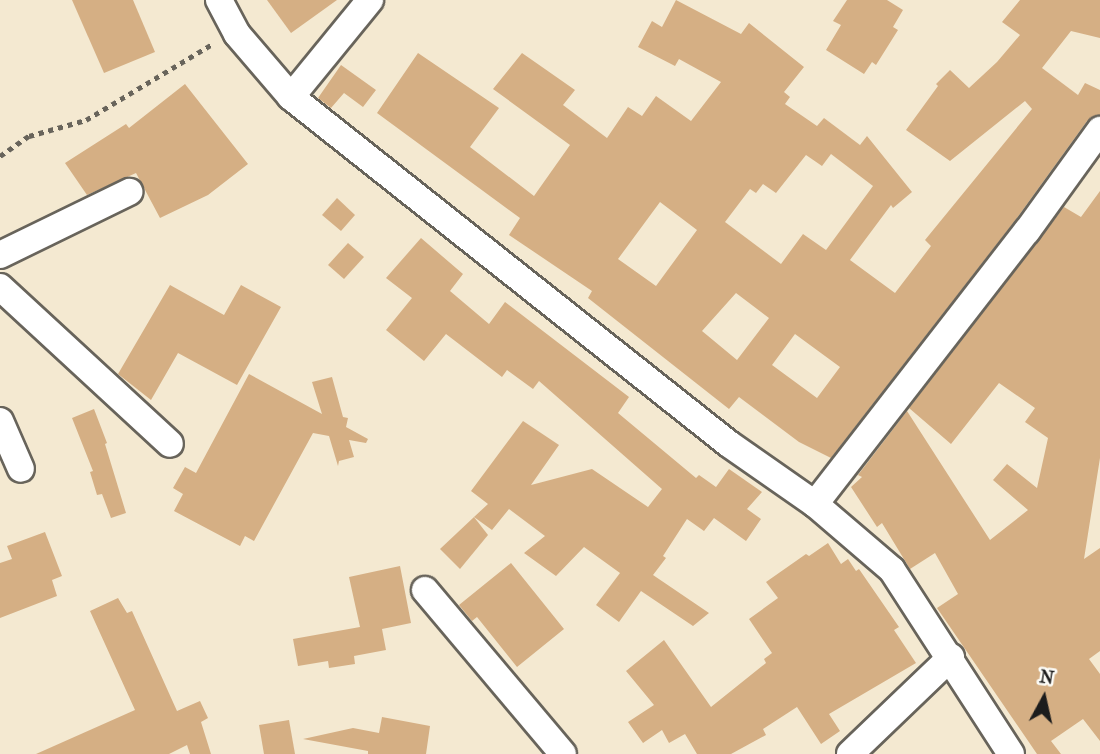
<!DOCTYPE html>
<html>
<head>
<meta charset="utf-8">
<style>
  body { margin:0 }
  #map { position:relative; width:1100px; height:754px; overflow:hidden; background:#f4e9d1; font-family:"IM FELL French Canon",serif }
  div>[style] { position:absolute }
  .building>* { inset:0; background:#d5af84 }
  .path>* { height:4.5px; margin-top:-2.25px; transform-origin:0; background:repeating-linear-gradient(90deg,#68645b 0 5px,transparent 0 10px) }
  .roads { filter:drop-shadow(2px 0 #68645b) drop-shadow(-2px 0 #68645b) drop-shadow(0 2px #68645b) drop-shadow(0 -2px #68645b) }
  .street>* { height:26px; margin:-13px; padding:0 13px; transform-origin:13px; border-radius:13px; background:#fff }
  span { translate:-50% -50%; white-space:nowrap; text-align:center; line-height:1.15; -webkit-text-stroke:7px #fdfcf7; paint-order:stroke }
  .north { position:absolute; left:1009px; top:663px; width:70px; height:70px; -webkit-text-stroke:5px #fdfcf7; paint-order:stroke; rotate:8deg; font-size:19px; font-weight:700; line-height:28px; text-align:center; color:#1c1c1c }
  .north::after { content:''; display:block; margin:auto; width:24px; height:32px; background:#1c1c1c; clip-path:polygon(50% 0,100% 100%,50% 72%,0 100%) }
</style>
</head>
<body>
<div id="map">
  <div class="building">
    <div style="clip-path:polygon(72px 0,133px 0,155px 52px,104px 73px)"></div>
    <div style="clip-path:polygon(267px 0,337px 0,291px 33px)"></div>
    <div style="clip-path:polygon(evenodd,676px 0,741px 34px,749px 23px,804px 67px,784px 92px,790px 97px,785px 104px,817px 126px,824px 118px,860px 145px,867px 136px,912px 192px,893px 208px,891px 205px,850px 260px,895px 293px,931px 246px,925px 240px,1032px 109px,1025px 101px,950px 161px,906px 130px,938px 86px,936px 84px,950px 70px,969px 88px,997px 62px,1020px 35px,1002px 22px,1020px 0,1100px 0,1100px 38px,1071px 31px,1042px 68px,1078px 95px,1085px 83px,1100px 90px,1100px 115px,1087px 121px,1014px 222px,831px 458px,799px 442px,739px 397px,729px 409px,588px 298px,592px 291px,509px 235px,520px 218px,377px 113px,418px 53px,499px 108px,470px 147px,534px 196px,570px 145px,493px 89px,522px 53px,575px 90px,563px 105px,607px 138px,628px 107px,642px 116px,656px 96px,691px 121px,721px 82px,679px 59px,675px 66px,638px 47px,652px 21px,662px 27px,676px 0,831px 154px,873px 186px,826px 250px,803px 234px,781px 264px,725px 222px,750px 189px,756px 193px,763px 184px,776px 193px,806px 155px,822px 166px,831px 154px,676px 0,660px 202px,697px 230px,656px 286px,618px 259px,660px 202px,676px 0,736px 293px,769px 318px,737px 360px,702px 331px,736px 293px,676px 0,795px 334px,840px 367px,817px 398px,772px 365px,795px 334px)"></div>
    <div style="clip-path:polygon(847px 0,887px 0,903px 10px,893px 27px,898px 30px,876px 65px,872px 62px,864px 74px,826px 50px,841px 25px,833px 21px)"></div>
    <div style="clip-path:polygon(341px 65px,376px 90px,363px 107px,344px 93px,331px 108px,318px 98px)"></div>
    <div style="clip-path:polygon(185px 84px,248px 164px,208px 195px,160px 218px,136px 173px,87px 195px,65px 163px,126px 124px,129px 128px)"></div>
    <div style="clip-path:polygon(1100px 191px,1100px 458px,1084px 559px,1100px 548px,1100px 651px,1089px 659px,1100px 674px,1100px 741px,1083px 719px,1051px 741px,1061px 754px,1037px 754px,937px 608px,958px 594px,935px 553px,910px 569px,882px 523px,877px 527px,851px 487px,862px 477px,858px 475px,907px 411px,990px 540px,1028px 510px,993px 480px,1007px 464px,1037px 488px,1048px 438px,1025px 422px,1035px 408px,999px 383px,951px 444px,909px 408px,1064px 207px,1081px 217px)"></div>
    <div style="clip-path:polygon(337px 198px,355px 215px,341px 231px,322px 215px)"></div>
    <div style="clip-path:polygon(421px 238px,463px 274px,450px 291px,489px 324px,505px 302px,629px 397px,618px 413px,696px 478px,699px 475px,716px 487px,729px 469px,762px 492px,747px 509px,761px 519px,746px 541px,714px 518px,704px 531px,687px 519px,663px 556px,666px 558px,653px 575px,709px 613px,693px 626px,641px 591px,619px 622px,596px 605px,620px 573px,584px 547px,556px 576px,524px 553px,545px 536px,509px 509px,492px 530px,474px 517px,488px 504px,471px 491px,523px 421px,559px 445px,531px 485px,592px 469px,648px 507px,662px 489px,539px 381px,533px 389px,507px 370px,502px 377px,446px 334px,424px 361px,386px 330px,412px 298px,386px 278px)"></div>
    <div style="clip-path:polygon(348px 243px,364px 257px,344px 279px,328px 265px)"></div>
    <div style="clip-path:polygon(170px 285px,224px 315px,241px 285px,281px 307px,237px 385px,178px 353px,151px 400px,118px 374px)"></div>
    <div style="clip-path:polygon(249px 374px,322px 414px,312px 382px,332px 377px,343px 417px,348px 418px,346px 427px,368px 439px,366px 443px,349px 440px,354px 457px,339px 461px,338px 466px,329px 436px,313px 433px,254px 541px,245px 536px,240px 546px,174px 511px,183px 494px,173px 488px,185px 467px,196px 473px)"></div>
    <div style="clip-path:polygon(94px 409px,107px 443px,105px 444px,126px 513px,111px 518px,102px 494px,97px 495px,90px 472px,93px 471px,72px 418px)"></div>
    <div style="clip-path:polygon(474px 517px,488px 535px,460px 569px,440px 549px)"></div>
    <div style="clip-path:polygon(45px 532px,62px 576px,52px 580px,57px 596px,0 618px,0 563px,12px 559px,7px 546px)"></div>
    <div style="clip-path:polygon(828px 543px,841px 564px,848px 559px,856px 571px,859px 569px,899px 627px,894px 630px,916px 663px,829px 714px,840px 731px,821px 744px,797px 707px,763px 729px,766px 735px,731px 754px,697px 754px,685px 734px,669px 743px,662px 730px,643px 743px,628px 722px,654px 705px,626px 671px,664px 640px,711px 707px,766px 663px,764px 659px,772px 653px,749px 619px,778px 598px,766px 582px,806px 554px,809px 556px)"></div>
    <div style="clip-path:polygon(511px 563px,564px 629px,517px 667px,477px 617px,472px 621px,459px 605px)"></div>
    <div style="clip-path:polygon(400px 566px,411px 623px,382px 629px,386px 650px,354px 656px,355px 664px,329px 668px,328px 661px,298px 666px,293px 639px,360px 627px,349px 577px)"></div>
    <div style="clip-path:polygon(118px 598px,127px 613px,132px 611px,177px 711px,200px 701px,208px 718px,201px 722px,211px 754px,190px 754px,187px 745px,169px 754px,36px 754px,135px 710px,90px 611px)"></div>
    <div style="clip-path:polygon(382px 717px,430px 726px,426px 754px,368px 754px,368px 751px,303px 739px,353px 728px,379px 733px)"></div>
    <div style="clip-path:polygon(289px 720px,295px 754px,264px 754px,259px 725px)"></div>
  </div>
  <div class="path">
    <div style="left:0;top:156px;width:35px;rotate:-35deg"></div>
    <div style="left:29px;top:136px;width:59px;rotate:-15.7deg"></div>
    <div style="left:86px;top:120px;width:149px;rotate:-31deg"></div>
  </div>
  <div class="roads">
    <div class="street">
      <div style="left:219px;top:0;width:38px;rotate:62deg"></div>
      <div style="left:237px;top:34px;width:83px;rotate:49.4deg"></div>
      <div style="left:291px;top:97px;width:559px;rotate:38.39deg"></div>
      <div style="left:729px;top:444px;width:105px;rotate:34.9deg"></div>
      <div style="left:815px;top:504px;width:101px;rotate:40.6deg"></div>
      <div style="left:892px;top:570px;width:219px;rotate:57.1deg"></div>
      <div style="left:291px;top:97px;width:125px;rotate:-50.8deg"></div>
      <div style="left:0;top:255px;width:144px;rotate:-26deg"></div>
      <div style="left:0;top:287px;width:231px;rotate:42.7deg"></div>
      <div style="left:0;top:421px;width:52px;rotate:66.4deg"></div>
      <div style="left:815px;top:504px;width:346px;rotate:-52.2deg"></div>
      <div style="left:1027px;top:231px;width:125px;rotate:-54.1deg"></div>
      <div style="left:425px;top:590px;width:214px;rotate:49.9deg"></div>
      <div style="left:850px;top:754px;width:140px;rotate:-43.8deg"></div>
    </div>
  </div>
  <div class="north">N</div>
</div>
</body>
</html>
